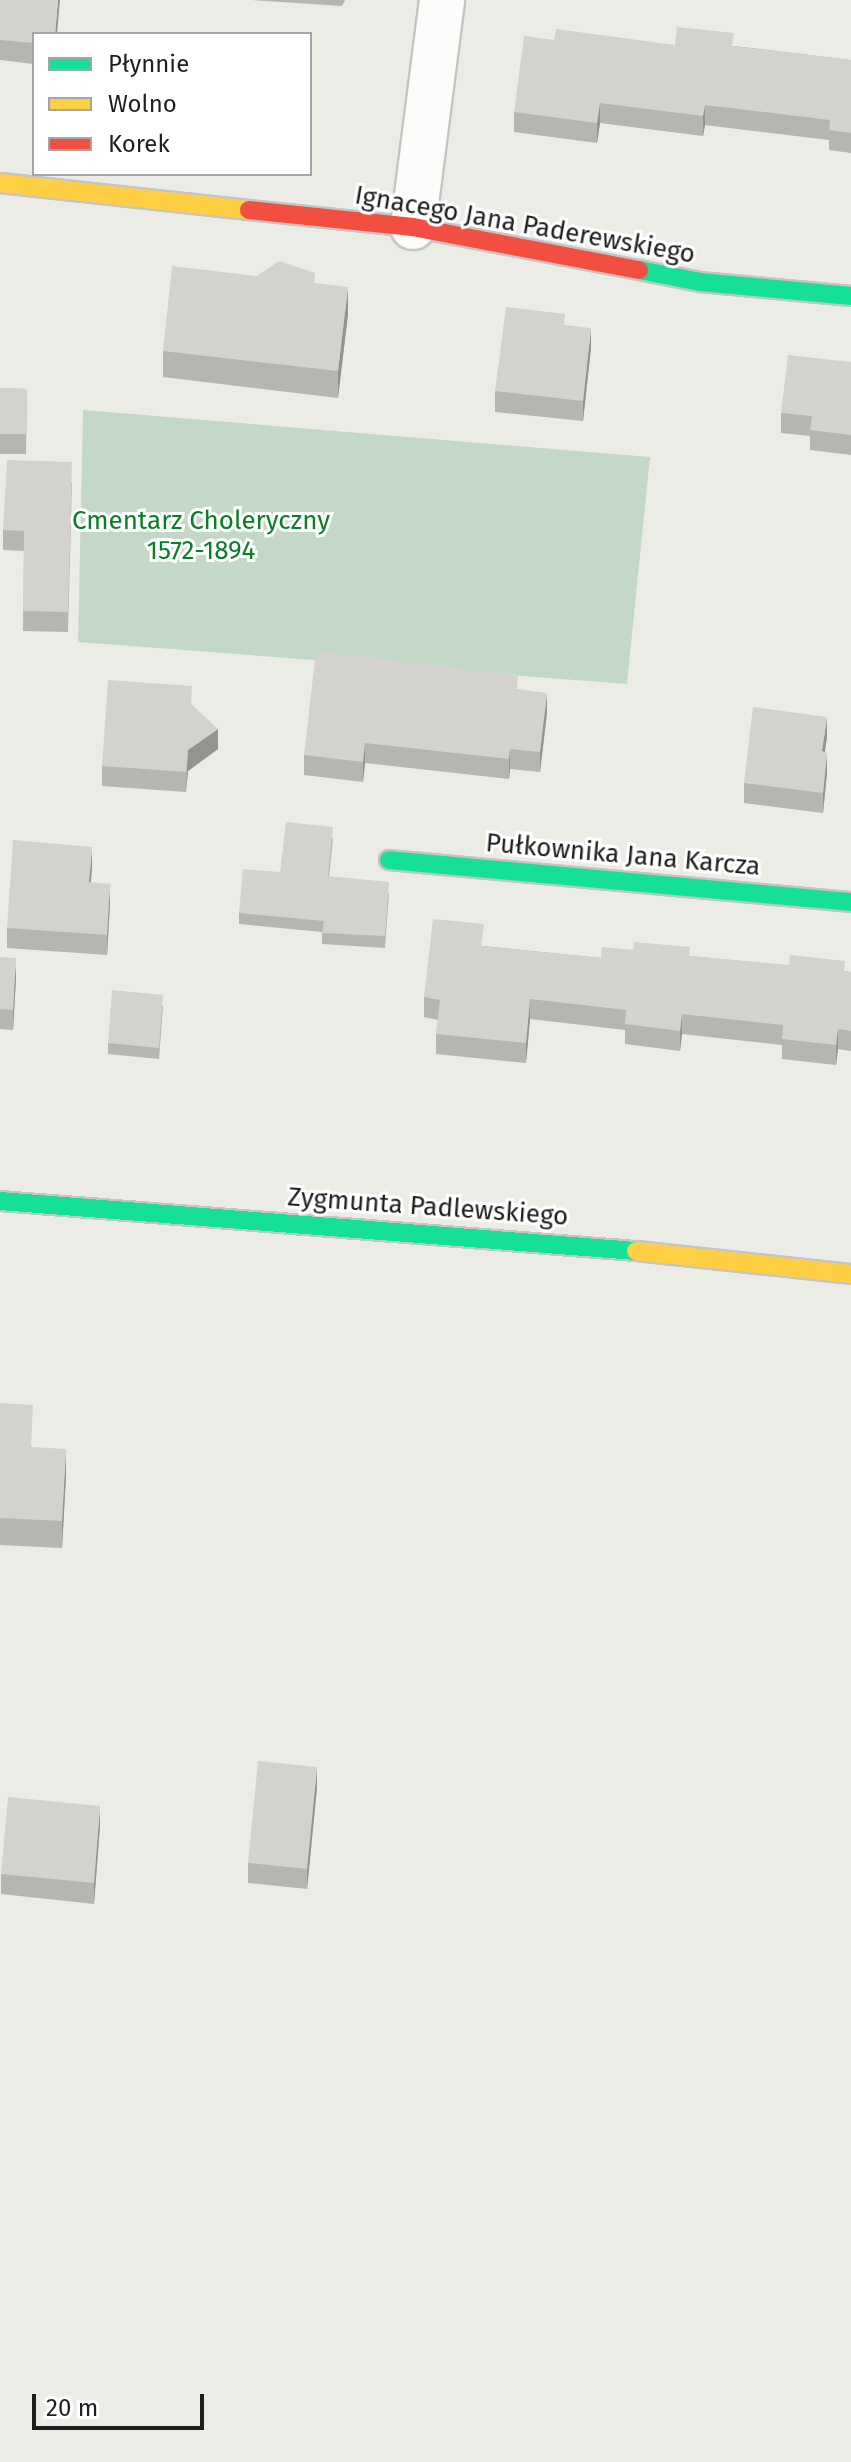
<!DOCTYPE html>
<html>
<head>
<meta charset="utf-8">
<style>
  body { margin:0 }
  #map { position:relative; width:851px; height:2462px; overflow:hidden; background:#ecece7; font-family:"Fira Sans",sans-serif }
  div>[style] { position:absolute }
  .cemetery>* { inset:0; background:#c4d8c8 }
  .roads { filter:drop-shadow(2px 0 #c5c5c3) drop-shadow(-2px 0 #c5c5c3) drop-shadow(0 2px #c5c5c3) drop-shadow(0 -2px #c5c5c3) }
  .street>* { height:44px; margin:-22px; padding:0 22px; transform-origin:22px; border-radius:22px; background:#fcfcfb }
  .fast>* { height:18px; margin:-9px; padding:0 9px; transform-origin:9px; border-radius:9px; background:#16e098 }
  .slow>* { height:18px; margin:-9px; padding:0 9px; transform-origin:9px; border-radius:9px; background:#ffcf43 }
  .jam>* { height:18px; margin:-9px; padding:0 9px; transform-origin:9px; border-radius:9px; background:#f24e42 }
  .wall>* { inset:0; background:#b5b5b1 }
  .shaded-wall>* { inset:0; background:#949390 }
  .building>* { inset:0; background:#d3d2ce }
  span { translate:-50% -50%; white-space:nowrap; text-align:center; line-height:1.15; -webkit-text-stroke:6px #fff; paint-order:stroke }
  .street-label { font-size:26px; color:#1e1e1e }
  .park-label { font-size:26px; color:#0a7d26 }
  .legend { position:absolute; left:32px; top:32px; width:280px; height:144px; box-sizing:border-box; background:#fff; border:2px solid #a5a5a5; margin:0; padding:10px 14px; list-style:none; font-size:24px; color:#1e1e1e }
  .legend li { display:flex; align-items:center; gap:16px; height:40px }
  .legend b { width:40px; border:2px solid #a5a5a5 }
  .scale { position:absolute; left:32px; top:2394px; width:172px; height:36px; box-sizing:border-box; border:4px solid #1e1e1e; border-top:0; padding-left:10px; font-size:24px; line-height:28px; white-space:nowrap; color:#1e1e1e; -webkit-text-stroke:6px #fff; paint-order:stroke }
</style>
</head>
<body>
<div id="map">
  <div class="cemetery">
    <div style="clip-path:polygon(83px 410px,650px 457px,627px 684px,78px 642px)"></div>
  </div>
  <div class="roads">
    <div class="street">
      <div style="left:413px;top:227px;width:229px;rotate:-82.7deg"></div>
    </div>
    <div class="fast">
      <div style="left:639px;top:270px;width:62px;rotate:11.1deg"></div>
      <div style="left:700px;top:282px;width:152px;rotate:5.3deg"></div>
      <div style="left:389px;top:860px;width:464px;rotate:5.2deg"></div>
      <div style="left:0;top:1201px;width:638px;rotate:4.5deg"></div>
    </div>
    <div class="slow">
      <div style="left:0;top:183px;width:250px;rotate:6.2deg"></div>
      <div style="left:636px;top:1251px;width:216px;rotate:6.1deg"></div>
    </div>
    <div class="jam">
      <div style="left:249px;top:210px;width:165px;rotate:5.9deg"></div>
      <div style="left:413px;top:227px;width:230px;rotate:10.8deg"></div>
    </div>
  </div>
  <div class="wall">
    <div style="clip-path:polygon(0 0,34px 34px,34px 64px,0 60px)"></div>
    <div style="clip-path:polygon(252px 0,345px 0,342px 6px)"></div>
    <div style="clip-path:polygon(554px 40px,675px 45px,734px 46px,851px 60px,851px 153px,829px 150px,829px 140px,705px 125px,703px 136px,600px 123px,597px 143px,514px 132px,514px 112px)"></div>
    <div style="clip-path:polygon(315px 284px,348px 314px,338px 398px,163px 377px,163px 351px)"></div>
    <div style="clip-path:polygon(591px 348px,583px 421px,495px 412px,495px 391px)"></div>
    <div style="clip-path:polygon(851px 362px,851px 455px,810px 450px,810px 436px,781px 433px,781px 413px)"></div>
    <div style="clip-path:polygon(0 388px,27px 389px,26px 454px,0 454px)"></div>
    <div style="clip-path:polygon(72px 482px,68px 632px,23px 631px,24px 551px,3px 550px,3px 530px)"></div>
    <div style="clip-path:polygon(518px 689px,547px 713px,540px 772px,510px 769px,509px 779px,365px 763px,363px 782px,304px 775px,304px 755px)"></div>
    <div style="clip-path:polygon(192px 705px,218px 749px,188px 771px,186px 792px,102px 786px,102px 766px)"></div>
    <div style="clip-path:polygon(827px 737px,824px 752px,827px 773px,823px 813px,744px 803px,744px 783px)"></div>
    <div style="clip-path:polygon(333px 838px,329px 877px,389px 893px,385px 948px,322px 944px,322px 932px,239px 924px,239px 913px,280px 872px)"></div>
    <div style="clip-path:polygon(92px 867px,91px 882px,110px 904px,107px 955px,7px 948px,7px 928px)"></div>
    <div style="clip-path:polygon(483px 946px,601px 958px,690px 956px,851px 972px,851px 1051px,838px 1049px,836px 1065px,782px 1059px,782px 1045px,682px 1034px,680px 1051px,625px 1044px,625px 1030px,530px 1019px,526px 1063px,436px 1054px,436px 1034px,438px 1020px,424px 1017px,424px 997px)"></div>
    <div style="clip-path:polygon(0 957px,16px 978px,13px 1030px,0 1029px)"></div>
    <div style="clip-path:polygon(163px 1006px,159px 1059px,108px 1054px,108px 1043px)"></div>
    <div style="clip-path:polygon(0 1403px,32px 1447px,66px 1476px,62px 1548px,0 1545px)"></div>
    <div style="clip-path:polygon(317px 1788px,307px 1889px,248px 1883px,248px 1863px)"></div>
    <div style="clip-path:polygon(100px 1826px,94px 1904px,1px 1894px,1px 1874px)"></div>
  </div>
  <div class="shaded-wall">
    <div style="clip-path:polygon(58px 0,60px 0,57px 34px,55px 34px)"></div>
    <div style="clip-path:polygon(600px 103px,600px 123px,597px 143px,597px 123px)"></div>
    <div style="clip-path:polygon(705px 105px,705px 125px,703px 136px,703px 116px)"></div>
    <div style="clip-path:polygon(348px 287px,348px 314px,338px 398px,338px 371px)"></div>
    <div style="clip-path:polygon(591px 328px,591px 348px,583px 421px,583px 401px)"></div>
    <div style="clip-path:polygon(547px 693px,547px 713px,540px 772px,540px 752px)"></div>
    <div style="clip-path:polygon(827px 717px,827px 737px,822px 772px,822px 751px)"></div>
    <div style="clip-path:polygon(218px 729px,218px 749px,188px 771px,186px 792px,188px 750px)"></div>
    <div style="clip-path:polygon(365px 743px,365px 763px,363px 782px,363px 762px)"></div>
    <div style="clip-path:polygon(510px 749px,510px 769px,509px 779px,509px 759px)"></div>
    <div style="clip-path:polygon(827px 753px,827px 773px,823px 813px,823px 793px)"></div>
    <div style="clip-path:polygon(92px 847px,92px 867px,89px 902px,89px 882px)"></div>
    <div style="clip-path:polygon(110px 884px,110px 904px,107px 955px,107px 935px)"></div>
    <div style="clip-path:polygon(16px 958px,16px 978px,13px 1030px,13px 1010px)"></div>
    <div style="clip-path:polygon(530px 999px,530px 1019px,526px 1063px,526px 1043px)"></div>
    <div style="clip-path:polygon(682px 1014px,682px 1034px,680px 1051px,680px 1031px)"></div>
    <div style="clip-path:polygon(838px 1029px,838px 1049px,836px 1065px,836px 1045px)"></div>
    <div style="clip-path:polygon(66px 1449px,66px 1476px,62px 1548px,62px 1521px)"></div>
    <div style="clip-path:polygon(317px 1767px,317px 1788px,307px 1889px,307px 1869px)"></div>
    <div style="clip-path:polygon(100px 1806px,100px 1826px,94px 1904px,94px 1883px)"></div>
  </div>
  <div class="building">
    <div style="clip-path:polygon(0 0,58px 0,55px 34px,34px 34px,34px 43px,0 40px)"></div>
    <div style="clip-path:polygon(677px 27px,734px 33px,732px 46px,851px 60px,851px 133px,829px 130px,830px 120px,705px 105px,703px 116px,600px 103px,597px 123px,514px 112px,524px 36px,554px 40px,556px 29px,675px 45px)"></div>
    <div style="clip-path:polygon(279px 261px,315px 273px,314px 283px,348px 287px,338px 371px,163px 351px,172px 266px,257px 276px)"></div>
    <div style="clip-path:polygon(506px 307px,565px 314px,564px 325px,591px 328px,583px 401px,495px 391px)"></div>
    <div style="clip-path:polygon(788px 355px,851px 362px,851px 435px,810px 430px,812px 416px,781px 413px)"></div>
    <div style="clip-path:polygon(0 388px,27px 389px,26px 434px,0 434px)"></div>
    <div style="clip-path:polygon(7px 460px,72px 462px,68px 612px,23px 611px,24px 531px,3px 530px)"></div>
    <div style="clip-path:polygon(316px 651px,518px 676px,517px 689px,547px 693px,540px 752px,510px 749px,509px 759px,365px 743px,363px 762px,304px 755px)"></div>
    <div style="clip-path:polygon(108px 680px,192px 686px,191px 704px,218px 729px,188px 750px,186px 772px,102px 766px)"></div>
    <div style="clip-path:polygon(753px 707px,827px 717px,822px 751px,827px 753px,823px 793px,744px 783px)"></div>
    <div style="clip-path:polygon(286px 822px,333px 827px,328px 876px,389px 882px,385px 936px,322px 933px,324px 921px,239px 913px,243px 869px,280px 872px)"></div>
    <div style="clip-path:polygon(13px 840px,92px 847px,89px 882px,110px 884px,107px 935px,7px 928px)"></div>
    <div style="clip-path:polygon(433px 919px,484px 924px,481px 946px,601px 958px,602px 947px,633px 950px,634px 942px,690px 947px,689px 956px,789px 965px,790px 955px,845px 961px,844px 971px,851px 972px,851px 1031px,838px 1029px,836px 1045px,782px 1039px,783px 1025px,682px 1014px,680px 1031px,625px 1024px,626px 1010px,530px 999px,526px 1043px,436px 1034px,440px 1000px,424px 997px)"></div>
    <div style="clip-path:polygon(0 957px,16px 958px,13px 1010px,0 1009px)"></div>
    <div style="clip-path:polygon(112px 990px,163px 995px,159px 1048px,108px 1043px)"></div>
    <div style="clip-path:polygon(0 1403px,33px 1405px,31px 1447px,66px 1449px,62px 1521px,0 1518px)"></div>
    <div style="clip-path:polygon(258px 1761px,317px 1767px,307px 1869px,248px 1863px)"></div>
    <div style="clip-path:polygon(8px 1797px,100px 1806px,94px 1883px,1px 1874px)"></div>
  </div>
  <div class="street-label">
    <span style="left:525px;top:225px;rotate:10deg">Ignacego Jana Paderewskiego</span>
    <span style="left:623px;top:855px;rotate:5deg">Pułkownika Jana Karcza</span>
    <span style="left:428px;top:1207px;rotate:4deg">Zygmunta Padlewskiego</span>
  </div>
  <div class="park-label">
    <span style="left:201px;top:536px">Cmentarz Choleryczny<br>1572-1894</span>
  </div>
  <ul class="legend">
  <li><b style="height:10px;background:#16e098"></b>Płynnie</li>
  <li><b style="height:10px;background:#ffcf43"></b>Wolno</li>
  <li><b style="height:10px;background:#f24e42"></b>Korek</li>
  </ul>
  <div class="scale">20 m</div>
</div>
</body>
</html>
